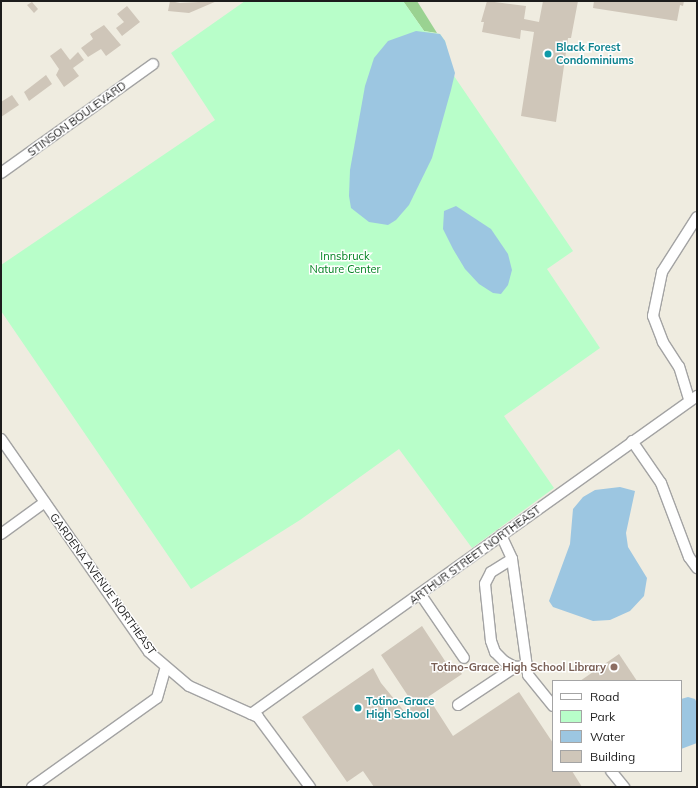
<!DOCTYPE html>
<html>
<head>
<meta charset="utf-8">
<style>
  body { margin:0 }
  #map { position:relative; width:698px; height:788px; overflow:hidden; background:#efece0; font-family:Mulish,sans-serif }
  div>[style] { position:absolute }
  .forest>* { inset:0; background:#9ad291 }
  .park>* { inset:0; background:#b8fec9 }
  .water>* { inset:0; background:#9cc6e1 }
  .building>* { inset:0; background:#cfc6b9 }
  .roads { filter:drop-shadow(1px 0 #a3a3a3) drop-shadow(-1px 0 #a3a3a3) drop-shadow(0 1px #a3a3a3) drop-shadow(0 -1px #a3a3a3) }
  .minor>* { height:10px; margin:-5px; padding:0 5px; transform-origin:5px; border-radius:5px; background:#fff }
  .dots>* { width:11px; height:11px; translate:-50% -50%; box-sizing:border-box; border:2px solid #fff; border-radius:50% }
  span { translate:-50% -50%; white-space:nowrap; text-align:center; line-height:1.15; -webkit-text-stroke:3px #fff; paint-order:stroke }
  .culture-label { font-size:11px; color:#0d838f; font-weight:700 }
  .left { translate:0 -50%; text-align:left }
  .street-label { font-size:11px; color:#1c1c1c }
  .park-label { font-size:11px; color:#028221 }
  .education-label { font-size:11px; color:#785e54; font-weight:700 }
  .right { translate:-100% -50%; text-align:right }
  .frame { position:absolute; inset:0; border:2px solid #1c1c1c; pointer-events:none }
  .legend { position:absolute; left:552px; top:680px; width:130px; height:92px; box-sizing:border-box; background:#fff; border:1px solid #a4a4a4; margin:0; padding:5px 7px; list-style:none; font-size:12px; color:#1c1c1c }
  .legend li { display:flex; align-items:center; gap:8px; height:20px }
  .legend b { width:20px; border:1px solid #a4a4a4 }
</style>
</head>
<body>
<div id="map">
  <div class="forest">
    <div style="clip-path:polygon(403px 1px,417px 1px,437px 33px,424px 31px)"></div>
  </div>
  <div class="park">
    <div style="clip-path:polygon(245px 1px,403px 1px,424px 31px,440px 34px,445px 41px,454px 76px,573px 251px,547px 269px,600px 348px,504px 416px,554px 488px,472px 548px,399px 449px,300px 520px,191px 589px,1px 311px,1px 265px,215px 120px,171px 53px)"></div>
  </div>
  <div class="water">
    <div style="clip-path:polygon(416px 31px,440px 34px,445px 41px,455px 73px,451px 90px,432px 158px,409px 205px,396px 220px,388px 225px,369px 222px,351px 208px,349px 196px,350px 170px,365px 86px,374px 58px,388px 41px)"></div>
    <div style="clip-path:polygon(456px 206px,491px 229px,508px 254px,512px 270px,508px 285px,501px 294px,493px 293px,479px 284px,465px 269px,453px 249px,443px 229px,444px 211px)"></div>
    <div style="clip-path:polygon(620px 487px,635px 491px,626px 533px,628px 547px,647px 578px,644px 596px,630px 611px,610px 620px,593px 621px,553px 607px,549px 601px,570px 544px,573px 509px,583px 497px,595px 490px)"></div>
    <div style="clip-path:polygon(688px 697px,695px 699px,697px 703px,697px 743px,681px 749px,681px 699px)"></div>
  </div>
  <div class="building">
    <div style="clip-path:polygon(170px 1px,180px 3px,217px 1px,189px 13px,168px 11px)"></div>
    <div style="clip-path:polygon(487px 1px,526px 6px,524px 19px,539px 22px,543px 1px,578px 1px,571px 38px,568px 38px,556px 122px,521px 116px,534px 32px,521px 30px,520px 39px,482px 32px,484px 22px,481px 22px)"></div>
    <div style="clip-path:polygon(594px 1px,684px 1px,683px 6px,680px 5px,677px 21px,593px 8px)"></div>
    <div style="clip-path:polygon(32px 2px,38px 9px,34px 13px,27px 5px)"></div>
    <div style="clip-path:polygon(127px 6px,140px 22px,122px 36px,116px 28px,124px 22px,117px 14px)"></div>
    <div style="clip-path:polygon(104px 25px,121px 45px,106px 56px,101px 49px,88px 57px,81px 48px,93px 39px,90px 34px)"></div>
    <div style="clip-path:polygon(61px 48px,70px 60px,78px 52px,84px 60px,73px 68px,79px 76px,64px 87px,56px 75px,59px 69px,50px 56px)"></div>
    <div style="clip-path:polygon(46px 75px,52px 84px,29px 101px,24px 92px)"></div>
    <div style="clip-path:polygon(12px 95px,19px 105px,1px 117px,1px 102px)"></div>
    <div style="clip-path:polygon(422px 626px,449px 667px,454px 663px,462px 674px,428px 697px,453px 736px,519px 692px,553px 743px,553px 771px,572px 771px,582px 787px,374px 787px,363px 771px,347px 782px,302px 717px,373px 668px,381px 683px,404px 711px,414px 705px,381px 655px)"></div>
    <div style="clip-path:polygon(619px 654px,637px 681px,580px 681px)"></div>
  </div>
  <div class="roads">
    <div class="minor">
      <div style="left:1px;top:173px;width:187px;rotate:-35.6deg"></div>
      <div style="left:689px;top:399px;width:34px;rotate:-107deg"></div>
      <div style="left:679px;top:367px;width:30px;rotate:-123deg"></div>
      <div style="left:663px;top:342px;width:28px;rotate:-111deg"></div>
      <div style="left:653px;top:316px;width:45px;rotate:-78.4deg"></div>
      <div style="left:662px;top:272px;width:65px;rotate:-57.5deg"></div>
      <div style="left:1px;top:439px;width:259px;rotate:55.2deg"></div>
      <div style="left:149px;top:652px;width:52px;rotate:40.4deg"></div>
      <div style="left:189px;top:686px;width:76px;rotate:24.2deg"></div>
      <div style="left:258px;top:717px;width:87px;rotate:53.4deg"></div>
      <div style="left:632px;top:441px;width:51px;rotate:55.4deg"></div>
      <div style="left:661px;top:483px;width:79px;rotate:69.3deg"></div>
      <div style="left:689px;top:557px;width:14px;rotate:54deg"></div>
      <div style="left:1px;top:534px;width:54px;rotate:-36deg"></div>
      <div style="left:501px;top:535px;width:26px;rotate:65deg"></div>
      <div style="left:512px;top:559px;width:117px;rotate:82.1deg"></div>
      <div style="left:528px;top:675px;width:40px;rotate:51deg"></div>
      <div style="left:512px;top:559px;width:25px;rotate:148deg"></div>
      <div style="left:491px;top:572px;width:13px;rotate:117deg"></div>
      <div style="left:485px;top:584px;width:57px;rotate:84deg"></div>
      <div style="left:491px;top:641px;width:12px;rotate:70deg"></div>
      <div style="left:495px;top:652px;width:13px;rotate:45deg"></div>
      <div style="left:504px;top:661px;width:13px;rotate:29deg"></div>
      <div style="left:515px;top:667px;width:12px;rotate:-5deg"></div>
      <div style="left:421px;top:595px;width:76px;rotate:55.7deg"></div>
      <div style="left:458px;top:705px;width:69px;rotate:-33.7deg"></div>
      <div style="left:251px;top:714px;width:548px;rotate:-35.49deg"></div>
      <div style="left:611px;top:771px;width:21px;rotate:51deg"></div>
      <div style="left:32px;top:787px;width:153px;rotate:-35.5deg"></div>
      <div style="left:157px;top:698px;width:32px;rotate:-74deg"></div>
    </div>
  </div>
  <div class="dots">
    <div style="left:548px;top:54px;background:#0f9aa8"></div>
    <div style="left:614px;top:667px;background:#8d6e63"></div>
    <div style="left:358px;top:708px;background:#0f9aa8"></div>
  </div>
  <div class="culture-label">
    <span class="left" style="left:556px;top:54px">Black Forest<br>Condominiums</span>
    <span class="left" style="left:366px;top:708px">Totino-Grace<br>High School</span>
  </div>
  <div class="street-label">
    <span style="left:77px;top:119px;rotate:-36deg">STINSON BOULEVARD</span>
    <span style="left:475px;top:555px;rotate:-36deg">ARTHUR STREET NORTHEAST</span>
    <span style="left:103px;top:584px;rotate:54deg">GARDENA AVENUE NORTHEAST</span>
  </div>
  <div class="park-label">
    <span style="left:345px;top:263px">Innsbruck<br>Nature Center</span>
  </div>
  <div class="education-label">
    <span class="right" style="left:606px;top:667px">Totino-Grace High School Library</span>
  </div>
  <div class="frame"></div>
  <ul class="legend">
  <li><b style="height:5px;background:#fff"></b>Road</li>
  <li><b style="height:11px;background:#b8fec9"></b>Park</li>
  <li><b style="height:11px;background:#9cc6e1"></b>Water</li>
  <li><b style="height:11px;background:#cfc6b9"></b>Building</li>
  </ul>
</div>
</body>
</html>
